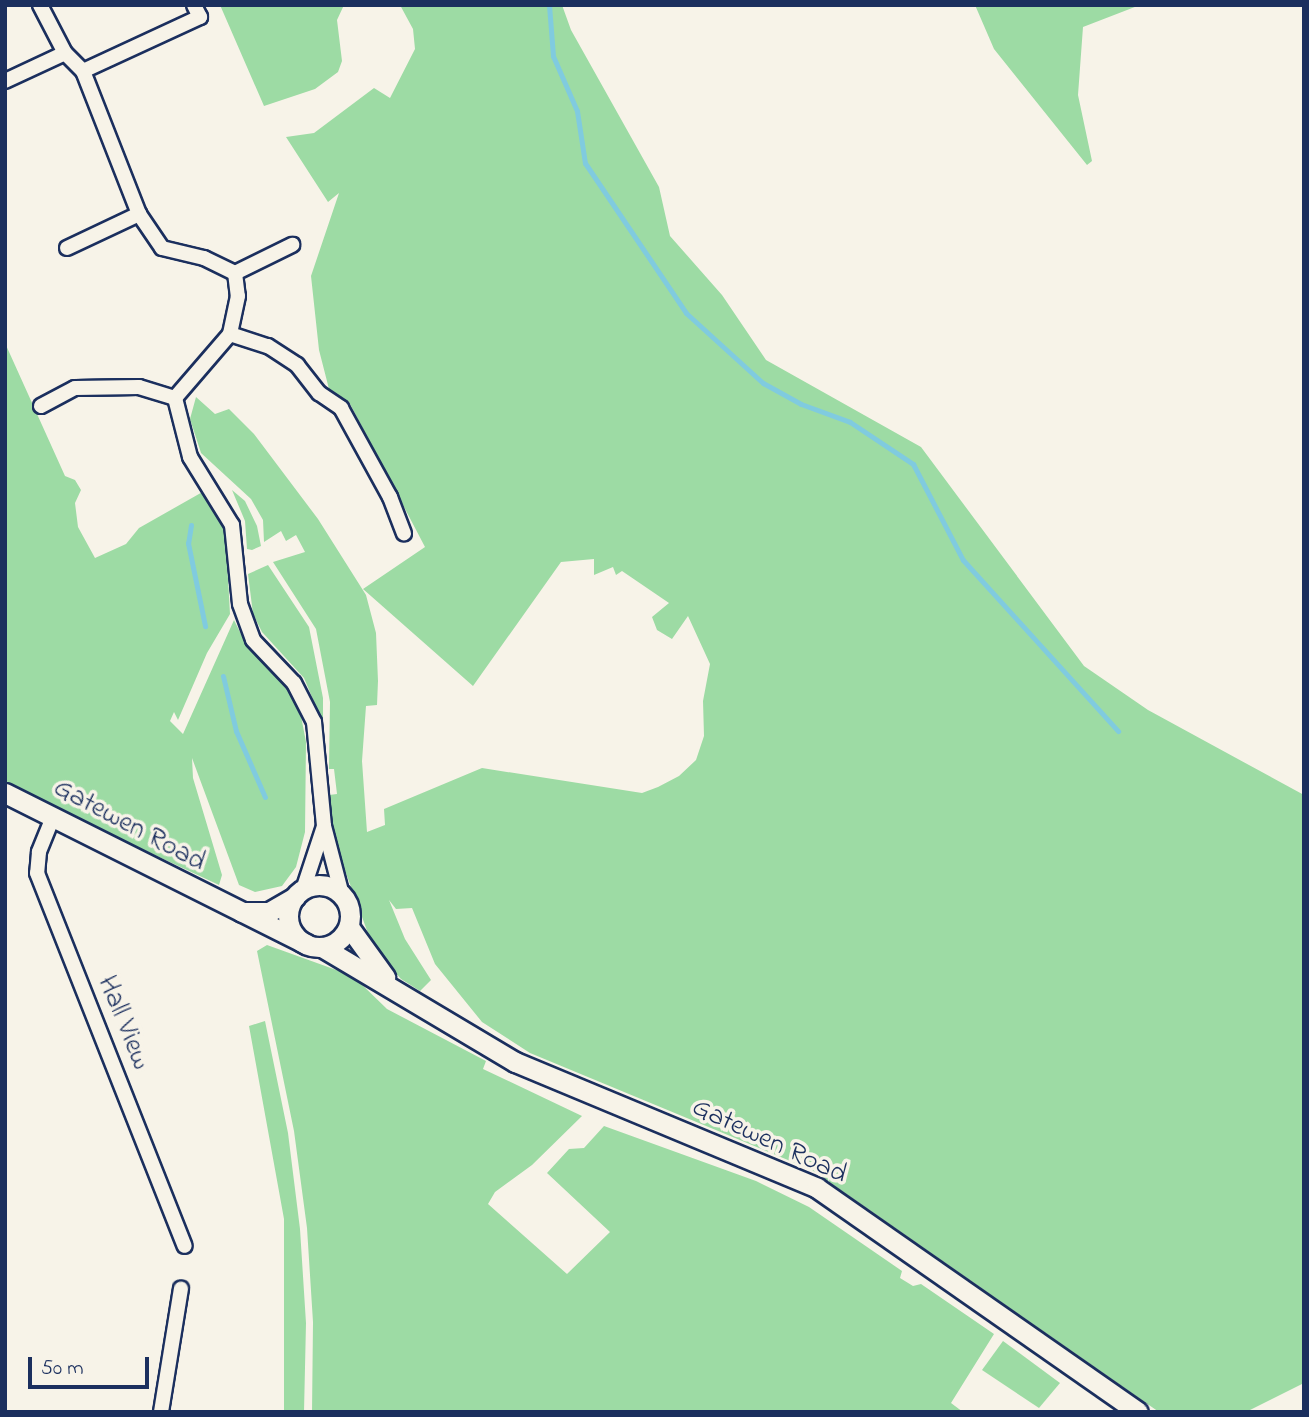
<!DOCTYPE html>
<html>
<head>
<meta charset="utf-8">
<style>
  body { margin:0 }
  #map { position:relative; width:1309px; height:1417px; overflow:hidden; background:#f7f3e8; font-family:"Indie Flower",sans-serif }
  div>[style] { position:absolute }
  .green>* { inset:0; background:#9ddba4 }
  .stream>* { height:5px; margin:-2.5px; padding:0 2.5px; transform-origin:2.5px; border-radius:2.5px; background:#80cbdf }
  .roads { filter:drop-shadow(2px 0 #1b2f5e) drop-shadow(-2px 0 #1b2f5e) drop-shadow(0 2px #1b2f5e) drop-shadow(0 -2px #1b2f5e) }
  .street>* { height:14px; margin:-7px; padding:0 7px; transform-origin:7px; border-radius:7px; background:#f7f3e8 }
  .secondary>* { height:19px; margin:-9.5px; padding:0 9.5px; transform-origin:9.5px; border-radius:9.5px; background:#f7f3e8 }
  .secondary>.ring { margin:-9.5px; padding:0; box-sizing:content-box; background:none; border:19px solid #f7f3e8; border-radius:50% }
  span { translate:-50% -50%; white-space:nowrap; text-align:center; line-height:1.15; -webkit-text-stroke:7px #f7f3e8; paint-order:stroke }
  .street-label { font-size:28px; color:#1b2f5e }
  .frame { position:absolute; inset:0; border:7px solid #1b2f5e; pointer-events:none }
  .scale { position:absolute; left:28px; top:1357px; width:121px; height:32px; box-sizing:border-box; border:4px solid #1b2f5e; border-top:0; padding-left:9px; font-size:21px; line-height:24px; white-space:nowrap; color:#1b2f5e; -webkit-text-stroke:5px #f7f3e8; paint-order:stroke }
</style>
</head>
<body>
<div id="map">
  <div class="green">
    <div style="clip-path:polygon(220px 5px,344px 5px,337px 20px,342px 61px,338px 72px,315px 89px,264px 106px)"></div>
    <div style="clip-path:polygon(400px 5px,562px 5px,571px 30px,659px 187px,670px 236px,722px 295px,766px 360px,921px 447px,1084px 666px,1148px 710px,1304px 795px,1304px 1383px,1246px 1412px,1159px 1412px,812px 1170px,530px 1053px,482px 1022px,435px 964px,412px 908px,396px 909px,389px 900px,405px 939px,431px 980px,420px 991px,401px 979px,366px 939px,369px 936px,329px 827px,329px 795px,337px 794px,334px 769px,329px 769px,330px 702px,316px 629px,273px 562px,305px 552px,296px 535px,286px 541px,281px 531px,264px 542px,263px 520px,251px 499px,201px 453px,190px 419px,196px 397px,215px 414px,229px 409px,254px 434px,318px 519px,366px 595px,376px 633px,378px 681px,377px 705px,366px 706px,362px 761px,367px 832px,385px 825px,384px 809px,482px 768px,642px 793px,658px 787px,679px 776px,696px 760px,704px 736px,703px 701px,710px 664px,688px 616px,672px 639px,657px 630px,652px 617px,669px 603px,622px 571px,616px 575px,613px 567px,594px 575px,594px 559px,561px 562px,473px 686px,363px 589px,425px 547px,349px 402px,329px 389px,319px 350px,311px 276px,339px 193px,328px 202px,286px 137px,314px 133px,374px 88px,390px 98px,415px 49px,413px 29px)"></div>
    <div style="clip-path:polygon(975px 5px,1140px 5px,1083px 27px,1078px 95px,1092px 161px,1087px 165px,994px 49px)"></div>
    <div style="clip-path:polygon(5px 343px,65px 476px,75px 480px,81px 490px,75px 503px,78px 527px,95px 558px,126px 544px,139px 528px,206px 490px,225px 525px,230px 614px,207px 653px,178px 720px,174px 712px,170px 721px,183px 734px,234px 620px,246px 644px,288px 689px,301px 716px,306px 742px,305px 832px,296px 867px,282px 886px,255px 892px,239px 885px,192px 758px,193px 778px,222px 875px,219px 885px,5px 785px)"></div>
    <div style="clip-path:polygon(232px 490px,245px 501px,257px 526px,261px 546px,252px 550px,247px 549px,245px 521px)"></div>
    <div style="clip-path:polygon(268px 565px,309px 627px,323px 698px,323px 723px,304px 678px,262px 632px,253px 614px,248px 574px)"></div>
    <div style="clip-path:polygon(267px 945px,353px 976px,387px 1009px,486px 1061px,483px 1069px,582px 1116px,532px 1165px,495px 1192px,488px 1204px,567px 1274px,610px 1232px,547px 1173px,569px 1149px,584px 1148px,604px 1126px,756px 1181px,809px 1207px,902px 1271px,900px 1278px,913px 1286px,921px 1284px,994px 1334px,951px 1403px,963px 1412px,312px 1412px,313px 1322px,307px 1228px,294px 1131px,257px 951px)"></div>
    <div style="clip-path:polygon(265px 1021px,288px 1133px,300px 1229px,306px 1323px,304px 1412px,284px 1412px,284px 1219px,249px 1026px)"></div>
    <div style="clip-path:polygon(1003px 1341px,1060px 1383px,1039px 1408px,982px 1370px)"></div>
  </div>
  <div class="stream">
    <div style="left:549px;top:5px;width:51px;rotate:85.5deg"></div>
    <div style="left:553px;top:56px;width:60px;rotate:66.4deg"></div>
    <div style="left:577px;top:111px;width:53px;rotate:81.3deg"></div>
    <div style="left:585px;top:163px;width:181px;rotate:56deg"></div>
    <div style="left:686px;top:313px;width:104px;rotate:42.3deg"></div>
    <div style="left:763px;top:383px;width:43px;rotate:28.9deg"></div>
    <div style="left:801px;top:404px;width:52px;rotate:20.2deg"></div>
    <div style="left:850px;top:422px;width:76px;rotate:33.7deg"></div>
    <div style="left:913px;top:464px;width:108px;rotate:62.5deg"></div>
    <div style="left:963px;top:560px;width:231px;rotate:47.8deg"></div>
    <div style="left:191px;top:525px;width:18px;rotate:99deg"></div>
    <div style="left:188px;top:543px;width:85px;rotate:78.4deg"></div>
    <div style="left:223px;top:676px;width:57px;rotate:76.7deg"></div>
    <div style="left:236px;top:731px;width:72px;rotate:66.3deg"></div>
  </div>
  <div class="roads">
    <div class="street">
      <div style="left:40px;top:5px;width:54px;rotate:62.5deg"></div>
      <div style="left:65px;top:53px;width:25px;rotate:45deg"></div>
      <div style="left:83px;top:71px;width:154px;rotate:68.6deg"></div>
      <div style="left:139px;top:214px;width:41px;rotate:55.9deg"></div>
      <div style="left:162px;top:248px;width:43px;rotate:13.4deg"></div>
      <div style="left:204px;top:258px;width:34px;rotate:26deg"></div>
      <div style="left:235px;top:273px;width:23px;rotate:83deg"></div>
      <div style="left:238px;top:296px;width:39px;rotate:102deg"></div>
      <div style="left:230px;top:334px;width:84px;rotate:130.7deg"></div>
      <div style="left:175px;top:398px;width:61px;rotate:75.7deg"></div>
      <div style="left:190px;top:457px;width:80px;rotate:58.3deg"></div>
      <div style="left:232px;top:525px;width:79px;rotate:84.2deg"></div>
      <div style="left:240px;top:604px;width:38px;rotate:70deg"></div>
      <div style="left:253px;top:640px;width:59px;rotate:46.4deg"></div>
      <div style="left:294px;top:683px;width:44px;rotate:62.9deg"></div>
      <div style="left:314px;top:722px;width:104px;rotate:84.5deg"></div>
      <div style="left:324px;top:826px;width:71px;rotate:75.4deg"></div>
      <div style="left:83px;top:71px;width:129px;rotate:-24.8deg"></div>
      <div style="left:200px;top:17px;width:13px;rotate:-117deg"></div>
      <div style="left:5px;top:81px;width:66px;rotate:-25deg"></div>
      <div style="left:67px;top:248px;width:80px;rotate:-25.3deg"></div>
      <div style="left:235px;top:273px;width:64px;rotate:-26.2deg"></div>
      <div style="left:230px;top:334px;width:40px;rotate:18deg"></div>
      <div style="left:268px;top:346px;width:35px;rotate:33deg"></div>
      <div style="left:297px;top:365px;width:36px;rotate:52deg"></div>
      <div style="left:319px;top:393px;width:27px;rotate:34deg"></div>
      <div style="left:341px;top:408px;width:102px;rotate:61.2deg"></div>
      <div style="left:390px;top:497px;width:39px;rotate:69deg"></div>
      <div style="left:41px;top:406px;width:38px;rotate:-28deg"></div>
      <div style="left:75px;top:388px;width:64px;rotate:-0.9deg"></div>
      <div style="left:139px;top:387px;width:38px;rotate:17deg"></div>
      <div style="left:53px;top:817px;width:38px;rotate:112deg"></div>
      <div style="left:39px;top:852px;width:21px;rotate:95deg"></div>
      <div style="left:37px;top:873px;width:401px;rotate:68.4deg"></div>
      <div style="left:303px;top:890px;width:67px;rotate:-71.8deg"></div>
      <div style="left:161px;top:1412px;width:125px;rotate:-80.8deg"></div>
    </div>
    <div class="secondary">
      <div style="left:5px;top:793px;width:337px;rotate:26.6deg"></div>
      <div class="ring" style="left:288px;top:885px;width:43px;height:43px"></div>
      <div style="left:242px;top:912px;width:27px"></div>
      <div style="left:269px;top:912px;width:30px;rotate:-30deg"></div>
      <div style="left:349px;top:927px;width:62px;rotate:54.2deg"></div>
      <div style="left:322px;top:947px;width:225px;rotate:30.8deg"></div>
      <div style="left:515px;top:1062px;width:327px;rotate:22.6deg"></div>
      <div style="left:817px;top:1188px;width:391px;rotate:34.9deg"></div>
    </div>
  </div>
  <div class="street-label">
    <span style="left:129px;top:826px;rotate:28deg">Gatewen Road</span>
    <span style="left:123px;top:1023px;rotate:68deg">Hall View</span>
    <span style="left:769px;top:1142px;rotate:25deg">Gatewen Road</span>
  </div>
  <div class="frame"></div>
  <div class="scale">50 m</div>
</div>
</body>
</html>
